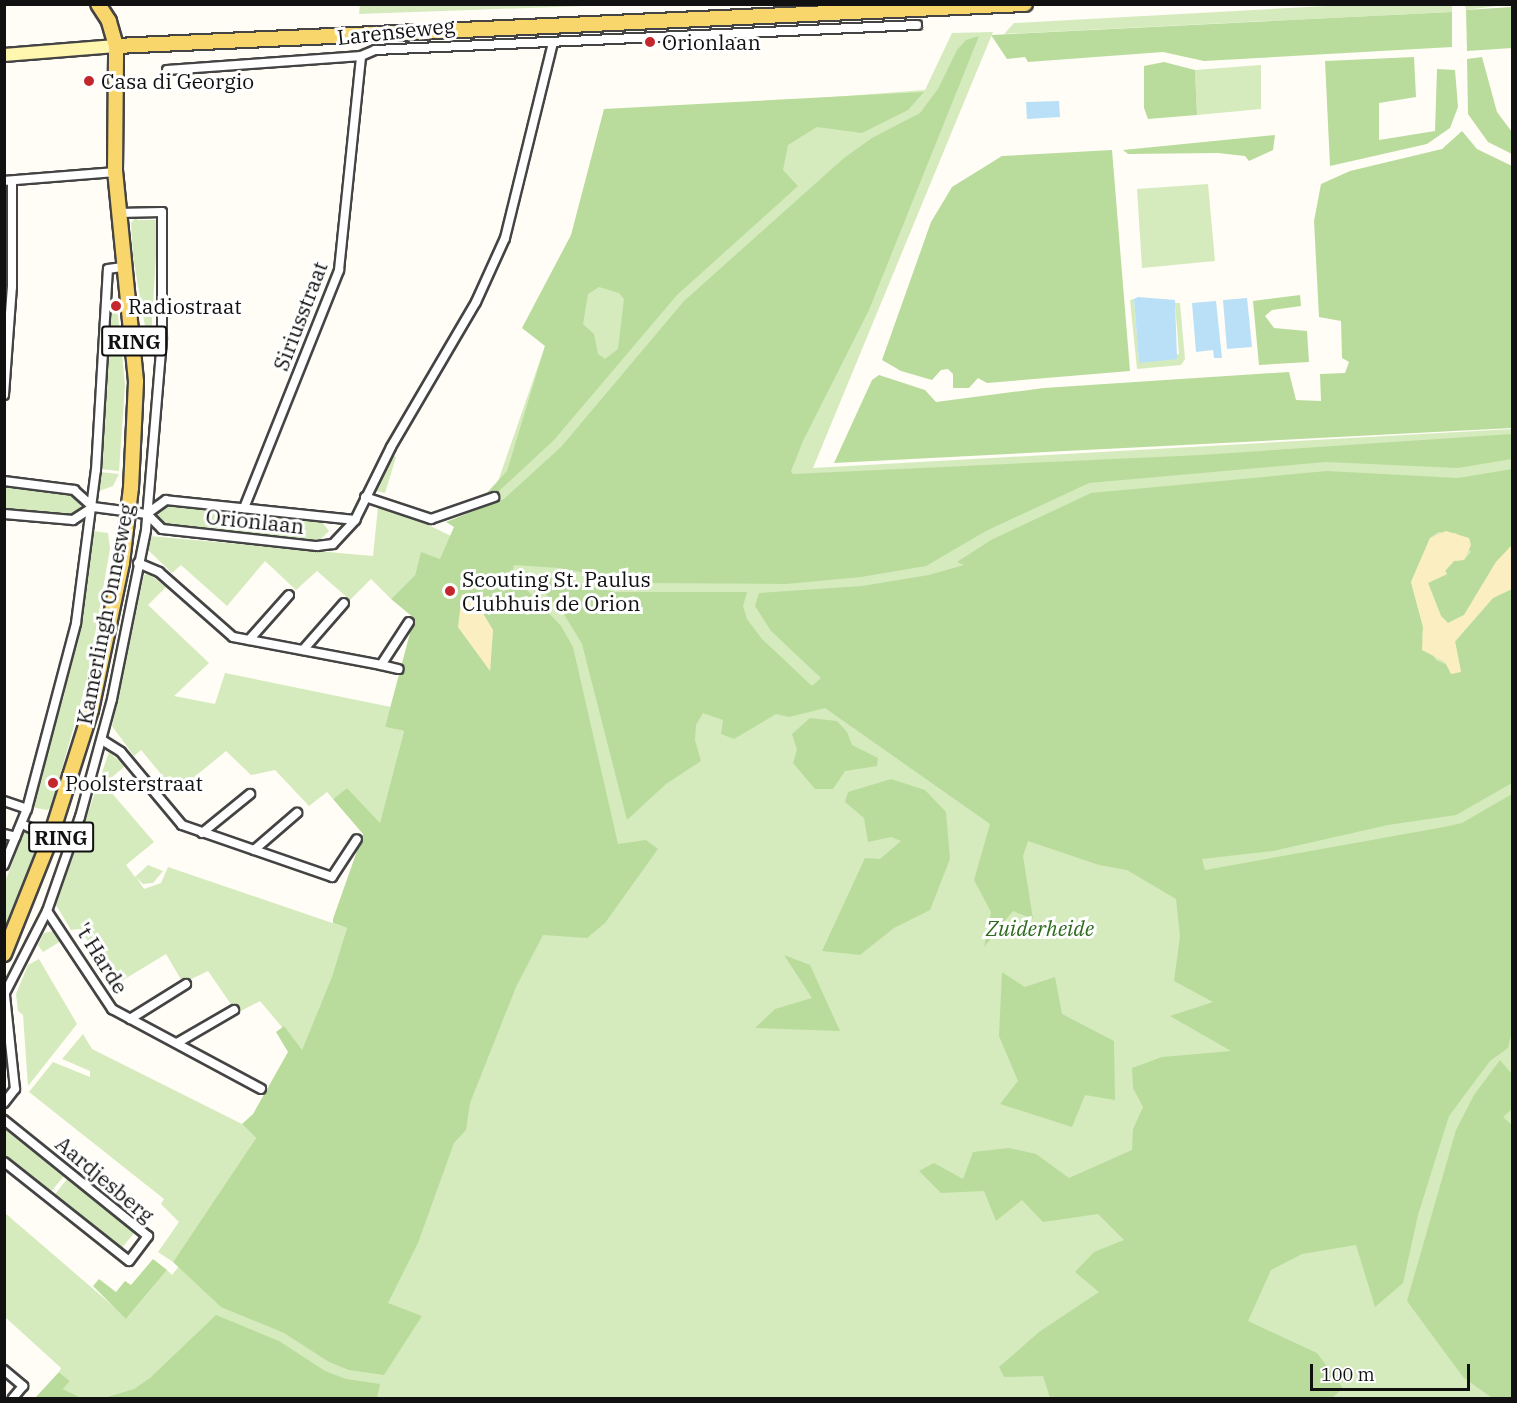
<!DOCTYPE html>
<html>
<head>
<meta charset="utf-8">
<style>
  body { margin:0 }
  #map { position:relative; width:1517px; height:1403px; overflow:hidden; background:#fffdf5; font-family:"IBM Plex Serif",serif }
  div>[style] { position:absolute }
  .green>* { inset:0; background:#d5ebbd }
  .forest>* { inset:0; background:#b9dc9c }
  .sand>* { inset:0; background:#fbeec1 }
  .water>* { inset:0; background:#b9e0f7 }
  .roads { filter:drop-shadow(2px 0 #444) drop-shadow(-2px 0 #444) drop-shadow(0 2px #444) drop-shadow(0 -2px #444) }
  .street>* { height:8px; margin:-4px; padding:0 4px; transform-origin:4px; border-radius:4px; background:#fff }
  .secondary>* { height:12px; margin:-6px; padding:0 6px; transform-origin:6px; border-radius:6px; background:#fff6b0 }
  .primary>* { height:14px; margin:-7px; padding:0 7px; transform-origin:7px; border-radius:7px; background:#f9d66b }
  .dots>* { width:16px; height:16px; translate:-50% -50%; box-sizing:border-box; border:3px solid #fff; border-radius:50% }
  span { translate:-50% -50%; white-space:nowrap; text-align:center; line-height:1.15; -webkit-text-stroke:6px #fff; paint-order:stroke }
  .shield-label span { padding:2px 4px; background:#fff; border:2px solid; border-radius:4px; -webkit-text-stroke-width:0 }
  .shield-label { font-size:20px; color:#111; font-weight:700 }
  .street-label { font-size:21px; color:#111 }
  .poi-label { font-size:21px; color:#111 }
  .left { translate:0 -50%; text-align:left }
  .park-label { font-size:21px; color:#2f6b1f; font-style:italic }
  .frame { position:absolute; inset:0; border:6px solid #111; pointer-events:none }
  .scale { position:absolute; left:1310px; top:1364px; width:160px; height:27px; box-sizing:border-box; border:3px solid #111; border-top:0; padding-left:8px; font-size:18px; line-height:21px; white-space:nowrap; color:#111; -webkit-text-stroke:4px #fff; paint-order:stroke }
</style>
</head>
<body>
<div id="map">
  <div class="green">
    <div style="clip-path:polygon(360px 4px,611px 4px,611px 5px,359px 14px)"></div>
    <div style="clip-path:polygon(1512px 4px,1466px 10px,1465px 5px)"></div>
    <div style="clip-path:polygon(1345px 5px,1452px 5px,1452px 12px,1004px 34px,1014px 23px)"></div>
    <div style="clip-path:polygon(993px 32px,813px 468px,1512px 429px,1512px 1398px,69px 1398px,63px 1388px,70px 1381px,59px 1372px,61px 1368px,5px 1317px,5px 1213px,127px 1318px,167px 1270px,172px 1275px,215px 1222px,309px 1044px,322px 1002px,302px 1051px,260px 1001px,237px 1013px,208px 971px,183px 983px,166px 954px,115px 985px,100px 954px,97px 955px,80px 929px,71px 930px,56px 905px,109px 752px,125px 766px,104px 784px,154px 842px,126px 865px,135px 877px,148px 865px,163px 871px,153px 883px,143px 884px,136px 877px,144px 889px,161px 883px,168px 867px,347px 928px,342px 943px,463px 610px,496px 487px,545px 346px,598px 212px,766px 102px,925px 90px,952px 33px)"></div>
    <div style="clip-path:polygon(1261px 65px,1261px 109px,1197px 115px,1195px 70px)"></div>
    <div style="clip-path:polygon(1208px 184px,1215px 261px,1142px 268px,1137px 189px)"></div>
    <div style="clip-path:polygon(136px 217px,137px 220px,158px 220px,150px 356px,133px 256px,131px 223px)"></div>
    <div style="clip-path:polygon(1134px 299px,1139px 362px,1179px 354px,1175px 303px,1180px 303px,1185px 359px,1181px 365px,1137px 369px,1130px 300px)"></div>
    <div style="clip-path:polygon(117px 305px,125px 385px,119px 471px,100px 469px,111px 306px)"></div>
    <div style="clip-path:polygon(392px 455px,396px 457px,385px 493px,376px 491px)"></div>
    <div style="clip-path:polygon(100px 472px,119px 474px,113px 486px,99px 491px)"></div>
    <div style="clip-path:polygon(5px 487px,73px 494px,79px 498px,81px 508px,70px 516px,5px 510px)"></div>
    <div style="clip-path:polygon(167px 504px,320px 519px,329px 531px,318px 542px,164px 526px,155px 516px,159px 507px)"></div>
    <div style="clip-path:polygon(385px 504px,451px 536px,440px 560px,421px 553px,415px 575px,391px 599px,371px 579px,350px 600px,317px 571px,296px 590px,265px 561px,227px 606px,181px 565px,172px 573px,148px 550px,149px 536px,373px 556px,378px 507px)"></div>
    <div style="clip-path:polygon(93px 531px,108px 533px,110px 549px,87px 680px,51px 807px,47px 810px,31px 807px,64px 696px)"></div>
    <div style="clip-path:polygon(149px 574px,166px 587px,148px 605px,209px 663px,174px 696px,215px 704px,225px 673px,391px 707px,385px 727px,404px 731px,380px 824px,347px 788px,333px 799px,327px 792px,309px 806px,275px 770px,251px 775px,226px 751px,176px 792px,141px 750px,134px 756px,112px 726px,144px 575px)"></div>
    <div style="clip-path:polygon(24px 832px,40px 838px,5px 927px,5px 882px)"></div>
    <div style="clip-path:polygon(54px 931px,61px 941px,43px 952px,38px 945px,44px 933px)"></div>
    <div style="clip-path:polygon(39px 959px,77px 1024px,28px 1086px,23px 1015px,18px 1011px,16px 994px,28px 965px)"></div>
    <div style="clip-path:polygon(83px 1034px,92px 1049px,242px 1124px,256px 1138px,173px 1262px,158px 1252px,179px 1222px,161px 1204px,164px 1199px,29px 1092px,53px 1062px,90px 1077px,90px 1071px,62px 1059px)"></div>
    <div style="clip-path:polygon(4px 1129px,64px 1176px,49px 1194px,5px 1158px)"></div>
    <div style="clip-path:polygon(67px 1179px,135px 1232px,120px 1250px,53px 1197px)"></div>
  </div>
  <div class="forest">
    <div style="clip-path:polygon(1512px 7px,1512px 48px,1467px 51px,1466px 10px)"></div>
    <div style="clip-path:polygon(1452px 12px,1452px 47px,1204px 61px,1163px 52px,1028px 62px,1025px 57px,1007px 59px,991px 35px)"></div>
    <div style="clip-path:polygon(evenodd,979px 36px,869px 310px,803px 441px,791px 471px,793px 474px,1201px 455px,1512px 434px,1512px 459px,1458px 468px,1326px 462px,1089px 483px,986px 531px,926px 566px,861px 577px,786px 584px,639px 583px,559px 568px,514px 565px,512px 574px,561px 626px,573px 647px,618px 844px,646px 840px,658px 849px,605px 923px,587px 938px,543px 935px,516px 987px,470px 1103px,466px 1130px,454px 1143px,418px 1243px,388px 1303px,422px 1316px,384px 1375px,349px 1370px,329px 1362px,284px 1333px,221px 1307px,173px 1262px,256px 1138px,242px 1124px,253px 1114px,288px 1052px,276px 1032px,284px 1026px,302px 1050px,332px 977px,347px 928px,333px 923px,333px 919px,363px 834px,333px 799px,347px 788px,380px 823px,404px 731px,385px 727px,414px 618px,391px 599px,415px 575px,421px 552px,440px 559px,454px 527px,446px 522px,504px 499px,561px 447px,684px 301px,844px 158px,872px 138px,920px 113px,938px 89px,957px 50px,966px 40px,979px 36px,488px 623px,493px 630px,490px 670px,458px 627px,488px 623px)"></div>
    <div style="clip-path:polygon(1414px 57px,1416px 97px,1379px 103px,1379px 140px,1435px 131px,1437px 69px,1455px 70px,1458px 107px,1450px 128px,1427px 144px,1330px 166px,1325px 61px)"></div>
    <div style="clip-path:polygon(1482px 57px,1497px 112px,1512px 132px,1512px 154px,1488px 142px,1468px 114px,1467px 59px)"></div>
    <div style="clip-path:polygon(1164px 62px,1195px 70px,1197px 115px,1148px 119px,1144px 108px,1144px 66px)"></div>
    <div style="clip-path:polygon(evenodd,924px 92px,908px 110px,862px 133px,817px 127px,788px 145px,783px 170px,798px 186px,677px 295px,554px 440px,498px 492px,484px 496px,507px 471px,545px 346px,522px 328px,571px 235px,604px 109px,924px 92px,599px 287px,619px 293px,624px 299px,618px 349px,605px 359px,598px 354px,594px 334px,583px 324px,588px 294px,599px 287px)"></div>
    <div style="clip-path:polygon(1462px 131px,1477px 149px,1512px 166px,1512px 428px,834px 463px,872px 380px,879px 375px,925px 390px,936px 402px,1044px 388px,1289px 372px,1296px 400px,1321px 401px,1320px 374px,1345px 373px,1349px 362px,1342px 358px,1341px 321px,1319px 317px,1314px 221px,1321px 184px,1350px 171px,1442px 149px)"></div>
    <div style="clip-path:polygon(1275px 135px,1273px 150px,1249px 161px,1245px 156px,1218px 153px,1128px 154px,1123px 150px)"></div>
    <div style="clip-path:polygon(1112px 150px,1130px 371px,987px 383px,978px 378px,969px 388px,953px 388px,953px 374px,948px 369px,941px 370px,932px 380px,901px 371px,882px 360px,931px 222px,952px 187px,1002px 156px)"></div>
    <div style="clip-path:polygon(1300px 295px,1301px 306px,1272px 310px,1265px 316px,1274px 328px,1307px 331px,1309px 362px,1259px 365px,1253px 301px)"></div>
    <div style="clip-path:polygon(1512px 469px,1512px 545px,1496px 562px,1464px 615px,1448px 623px,1441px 616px,1428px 583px,1447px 574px,1445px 571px,1454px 561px,1464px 560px,1471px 552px,1456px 533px,1438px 532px,1430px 538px,1411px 582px,1423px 627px,1422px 638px,1436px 660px,1461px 671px,1455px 642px,1493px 598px,1512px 589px,1512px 783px,1456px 815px,1388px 825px,1273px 851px,1202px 859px,1205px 870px,1444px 827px,1462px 823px,1512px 794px,1512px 1031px,1508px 1048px,1490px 1061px,1449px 1116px,1418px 1215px,1403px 1283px,1375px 1307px,1356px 1245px,1302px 1254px,1271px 1270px,1248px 1321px,1317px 1353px,1343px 1388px,1332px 1398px,1050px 1398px,1043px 1376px,1004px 1377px,999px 1367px,1039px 1332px,1099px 1292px,1075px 1272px,1094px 1252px,1124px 1240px,1098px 1214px,1043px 1222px,1022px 1200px,996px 1221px,984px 1191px,941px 1193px,919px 1171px,934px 1163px,963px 1179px,973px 1152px,1009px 1148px,1036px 1154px,1069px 1178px,1132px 1150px,1133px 1129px,1143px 1107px,1133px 1088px,1132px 1068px,1162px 1057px,1231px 1051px,1170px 1016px,1213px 1002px,1174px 981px,1180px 936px,1176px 899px,1127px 870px,1099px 865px,1028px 841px,1023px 856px,1033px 919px,1013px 911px,984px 947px,991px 912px,974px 880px,990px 824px,825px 708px,789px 717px,776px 714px,734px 739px,721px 734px,723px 720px,703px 713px,696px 725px,695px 740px,701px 761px,666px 784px,627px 820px,582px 644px,562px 611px,529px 577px,557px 578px,615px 592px,747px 592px,743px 606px,747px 619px,762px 639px,812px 686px,821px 678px,771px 631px,755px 606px,759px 593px,862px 586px,929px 575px,964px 565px,957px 562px,991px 540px,1091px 493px,1327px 471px,1458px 478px)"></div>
    <div style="clip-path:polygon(810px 718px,837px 721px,847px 732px,852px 745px,878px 758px,877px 766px,845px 771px,833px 789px,815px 789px,793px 763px,797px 750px,792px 734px)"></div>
    <div style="clip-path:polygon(891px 779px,925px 790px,946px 812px,950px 859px,930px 910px,894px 928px,860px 955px,822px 951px,865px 858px,880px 859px,901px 841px,891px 837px,868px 842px,864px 818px,845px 802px,848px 792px)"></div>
    <div style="clip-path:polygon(784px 955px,810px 965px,840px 1031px,755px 1028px,775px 1009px,812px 998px)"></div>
    <div style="clip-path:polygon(1002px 972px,1025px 987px,1055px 977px,1062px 1014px,1114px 1041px,1115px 1100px,1085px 1095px,1072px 1127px,1000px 1104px,1018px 1081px,999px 1036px)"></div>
    <div style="clip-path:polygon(1500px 1060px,1512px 1074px,1512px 1109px,1503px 1117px,1512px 1125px,1512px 1398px,1492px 1398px,1463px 1377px,1407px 1301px,1456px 1130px,1474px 1095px)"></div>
    <div style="clip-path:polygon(153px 1259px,167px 1270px,126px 1319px,93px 1286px,99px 1279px,116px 1292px,125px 1281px,131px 1285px)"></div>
    <div style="clip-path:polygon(216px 1315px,279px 1341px,325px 1371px,346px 1379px,380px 1384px,377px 1398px,104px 1398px,134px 1389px,150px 1378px)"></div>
    <div style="clip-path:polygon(59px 1372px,70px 1381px,63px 1389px,81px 1398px,35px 1398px)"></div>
  </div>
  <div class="sand">
    <div style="clip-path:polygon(1446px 531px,1469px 538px,1471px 545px,1464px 560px,1454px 561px,1445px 571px,1447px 574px,1428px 583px,1441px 616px,1448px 623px,1464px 615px,1496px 562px,1512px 545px,1512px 589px,1493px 598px,1455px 641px,1461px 672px,1451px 674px,1445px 662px,1422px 650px,1423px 627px,1411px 582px,1430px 538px)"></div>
    <div style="clip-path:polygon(462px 594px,475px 600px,493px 630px,490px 671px,458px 627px)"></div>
  </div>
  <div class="water">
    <div style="clip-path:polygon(1059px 101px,1060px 117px,1027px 119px,1026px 102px)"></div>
    <div style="clip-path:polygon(1138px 297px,1175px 300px,1177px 359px,1139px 363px,1134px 299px)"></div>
    <div style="clip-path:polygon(1247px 298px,1252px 347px,1227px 349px,1223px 300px)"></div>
    <div style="clip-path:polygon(1216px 301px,1222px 358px,1214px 358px,1213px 350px,1196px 352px,1192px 303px)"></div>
  </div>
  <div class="roads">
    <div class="street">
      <div style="left:167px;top:70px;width:195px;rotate:-4.1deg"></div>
      <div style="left:361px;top:56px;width:15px;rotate:-23deg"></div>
      <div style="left:375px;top:50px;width:543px;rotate:-2.64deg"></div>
      <div style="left:4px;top:181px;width:111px;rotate:-4.6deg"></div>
      <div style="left:4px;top:395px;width:108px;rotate:-85.8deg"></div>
      <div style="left:12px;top:287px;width:106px;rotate:-90deg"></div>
      <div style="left:4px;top:481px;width:71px;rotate:7.3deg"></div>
      <div style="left:74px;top:490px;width:25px;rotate:42deg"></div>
      <div style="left:93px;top:507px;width:24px;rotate:147deg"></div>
      <div style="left:73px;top:520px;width:69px;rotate:-175deg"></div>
      <div style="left:365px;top:497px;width:70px;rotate:18.4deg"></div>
      <div style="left:431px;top:519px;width:67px;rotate:-19.2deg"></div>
      <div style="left:93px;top:507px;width:54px;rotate:7.4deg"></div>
      <div style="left:244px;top:508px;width:256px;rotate:-68.2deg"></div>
      <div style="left:339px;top:270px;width:215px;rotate:-84.1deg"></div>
      <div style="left:355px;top:520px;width:190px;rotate:-174deg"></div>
      <div style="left:166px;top:500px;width:24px;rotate:144deg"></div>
      <div style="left:147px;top:514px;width:21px;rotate:45deg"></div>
      <div style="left:162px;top:529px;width:156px;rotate:6.3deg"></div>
      <div style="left:317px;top:546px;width:16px;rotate:-7deg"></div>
      <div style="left:333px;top:544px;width:33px;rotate:-47deg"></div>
      <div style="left:355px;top:520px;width:81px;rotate:-63.7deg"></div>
      <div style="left:391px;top:447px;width:168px;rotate:-59.6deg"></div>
      <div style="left:476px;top:302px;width:70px;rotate:-65.6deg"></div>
      <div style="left:505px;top:238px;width:201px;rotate:-76.2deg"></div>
      <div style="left:138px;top:563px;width:23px;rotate:23deg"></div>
      <div style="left:159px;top:572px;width:98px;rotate:41.3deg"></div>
      <div style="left:233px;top:637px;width:151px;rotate:10.7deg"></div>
      <div style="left:381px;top:665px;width:51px;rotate:-56.9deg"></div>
      <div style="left:249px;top:640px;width:60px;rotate:-48.4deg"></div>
      <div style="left:303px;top:650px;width:62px;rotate:-48.9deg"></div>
      <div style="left:381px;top:665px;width:18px;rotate:13deg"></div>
      <div style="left:102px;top:740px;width:22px;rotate:32deg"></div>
      <div style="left:121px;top:752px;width:95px;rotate:50.1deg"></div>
      <div style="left:182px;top:825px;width:159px;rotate:19.1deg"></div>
      <div style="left:332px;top:877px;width:45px;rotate:-56.7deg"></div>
      <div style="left:4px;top:801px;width:24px;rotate:19deg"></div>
      <div style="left:22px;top:824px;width:52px;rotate:25.1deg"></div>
      <div style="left:202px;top:833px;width:62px;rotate:-39.1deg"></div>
      <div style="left:4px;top:834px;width:12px;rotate:14deg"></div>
      <div style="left:254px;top:850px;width:57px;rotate:-40.7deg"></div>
      <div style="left:4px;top:865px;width:61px;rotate:-67.7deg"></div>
      <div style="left:27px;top:809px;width:192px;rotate:-75.2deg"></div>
      <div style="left:76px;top:623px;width:154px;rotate:-82.6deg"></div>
      <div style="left:96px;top:470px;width:201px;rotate:-86.6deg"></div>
      <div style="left:108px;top:269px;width:15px;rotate:-8deg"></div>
      <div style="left:47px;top:911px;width:118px;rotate:56.4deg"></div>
      <div style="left:112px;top:1009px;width:169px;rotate:28.2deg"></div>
      <div style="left:4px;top:995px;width:94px;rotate:-62.9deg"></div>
      <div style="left:47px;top:911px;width:100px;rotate:-70.7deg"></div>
      <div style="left:80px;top:817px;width:122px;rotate:-74.8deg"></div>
      <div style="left:112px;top:699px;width:172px;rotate:-78.6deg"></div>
      <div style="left:146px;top:530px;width:193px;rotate:-85.2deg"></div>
      <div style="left:162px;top:338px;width:126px;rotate:-90deg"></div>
      <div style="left:162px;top:212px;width:44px;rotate:178.7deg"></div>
      <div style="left:130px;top:1019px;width:66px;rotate:-32deg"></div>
      <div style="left:177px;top:1043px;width:66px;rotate:-30.1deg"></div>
      <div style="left:4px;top:1103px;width:18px;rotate:-52deg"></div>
      <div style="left:15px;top:1089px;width:95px;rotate:-96.1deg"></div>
      <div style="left:4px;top:1120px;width:185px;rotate:38.9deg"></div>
      <div style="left:148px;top:1236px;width:31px;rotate:127deg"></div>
      <div style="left:129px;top:1261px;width:159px;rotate:-141.6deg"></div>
      <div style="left:4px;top:1370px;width:25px;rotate:40deg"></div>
      <div style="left:23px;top:1386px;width:16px;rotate:130deg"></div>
    </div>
    <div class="secondary">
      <div style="left:4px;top:55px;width:112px;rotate:-4.6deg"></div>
    </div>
    <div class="primary">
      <div style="left:116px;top:46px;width:910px;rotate:-2.65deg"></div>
      <div style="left:4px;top:954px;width:124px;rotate:-68.2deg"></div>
      <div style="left:50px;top:839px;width:135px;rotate:-72.4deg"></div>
      <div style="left:91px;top:710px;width:150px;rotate:-78.1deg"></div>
      <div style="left:122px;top:563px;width:76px;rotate:-83.2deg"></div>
      <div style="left:131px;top:488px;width:107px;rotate:-87.3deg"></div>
      <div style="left:136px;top:381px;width:210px;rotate:-95.7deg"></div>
      <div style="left:115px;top:172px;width:126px;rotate:-89.5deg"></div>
      <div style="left:116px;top:46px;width:26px;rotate:-106deg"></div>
      <div style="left:109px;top:21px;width:20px;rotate:-123deg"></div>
    </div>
  </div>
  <div class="dots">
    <div style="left:650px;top:42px;background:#c4262e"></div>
    <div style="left:89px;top:81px;background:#c4262e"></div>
    <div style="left:116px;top:306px;background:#c4262e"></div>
    <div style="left:450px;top:591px;background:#c4262e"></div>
    <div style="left:53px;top:783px;background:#c4262e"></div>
  </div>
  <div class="shield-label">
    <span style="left:134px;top:341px">RING</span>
    <span style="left:61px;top:837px">RING</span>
  </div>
  <div class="street-label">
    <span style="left:396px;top:31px;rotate:-6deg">Larenseweg</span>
    <span style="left:300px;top:316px;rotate:-69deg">Siriusstraat</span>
    <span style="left:255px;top:521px;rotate:6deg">Orionlaan</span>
    <span style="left:105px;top:614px;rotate:-79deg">Kamerlingh Onnesweg</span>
    <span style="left:102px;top:958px;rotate:58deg">'t Harde</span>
    <span style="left:105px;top:1179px;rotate:40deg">Aardjesberg</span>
  </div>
  <div class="poi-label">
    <span class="left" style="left:662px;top:42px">Orionlaan</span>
    <span class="left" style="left:101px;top:81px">Casa di Georgio</span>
    <span class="left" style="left:128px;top:306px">Radiostraat</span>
    <span class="left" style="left:462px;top:591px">Scouting St. Paulus<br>Clubhuis de Orion</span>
    <span class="left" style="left:65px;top:783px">Poolsterstraat</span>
  </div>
  <div class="park-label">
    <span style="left:1040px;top:928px">Zuiderheide</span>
  </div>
  <div class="frame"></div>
  <div class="scale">100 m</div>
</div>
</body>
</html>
